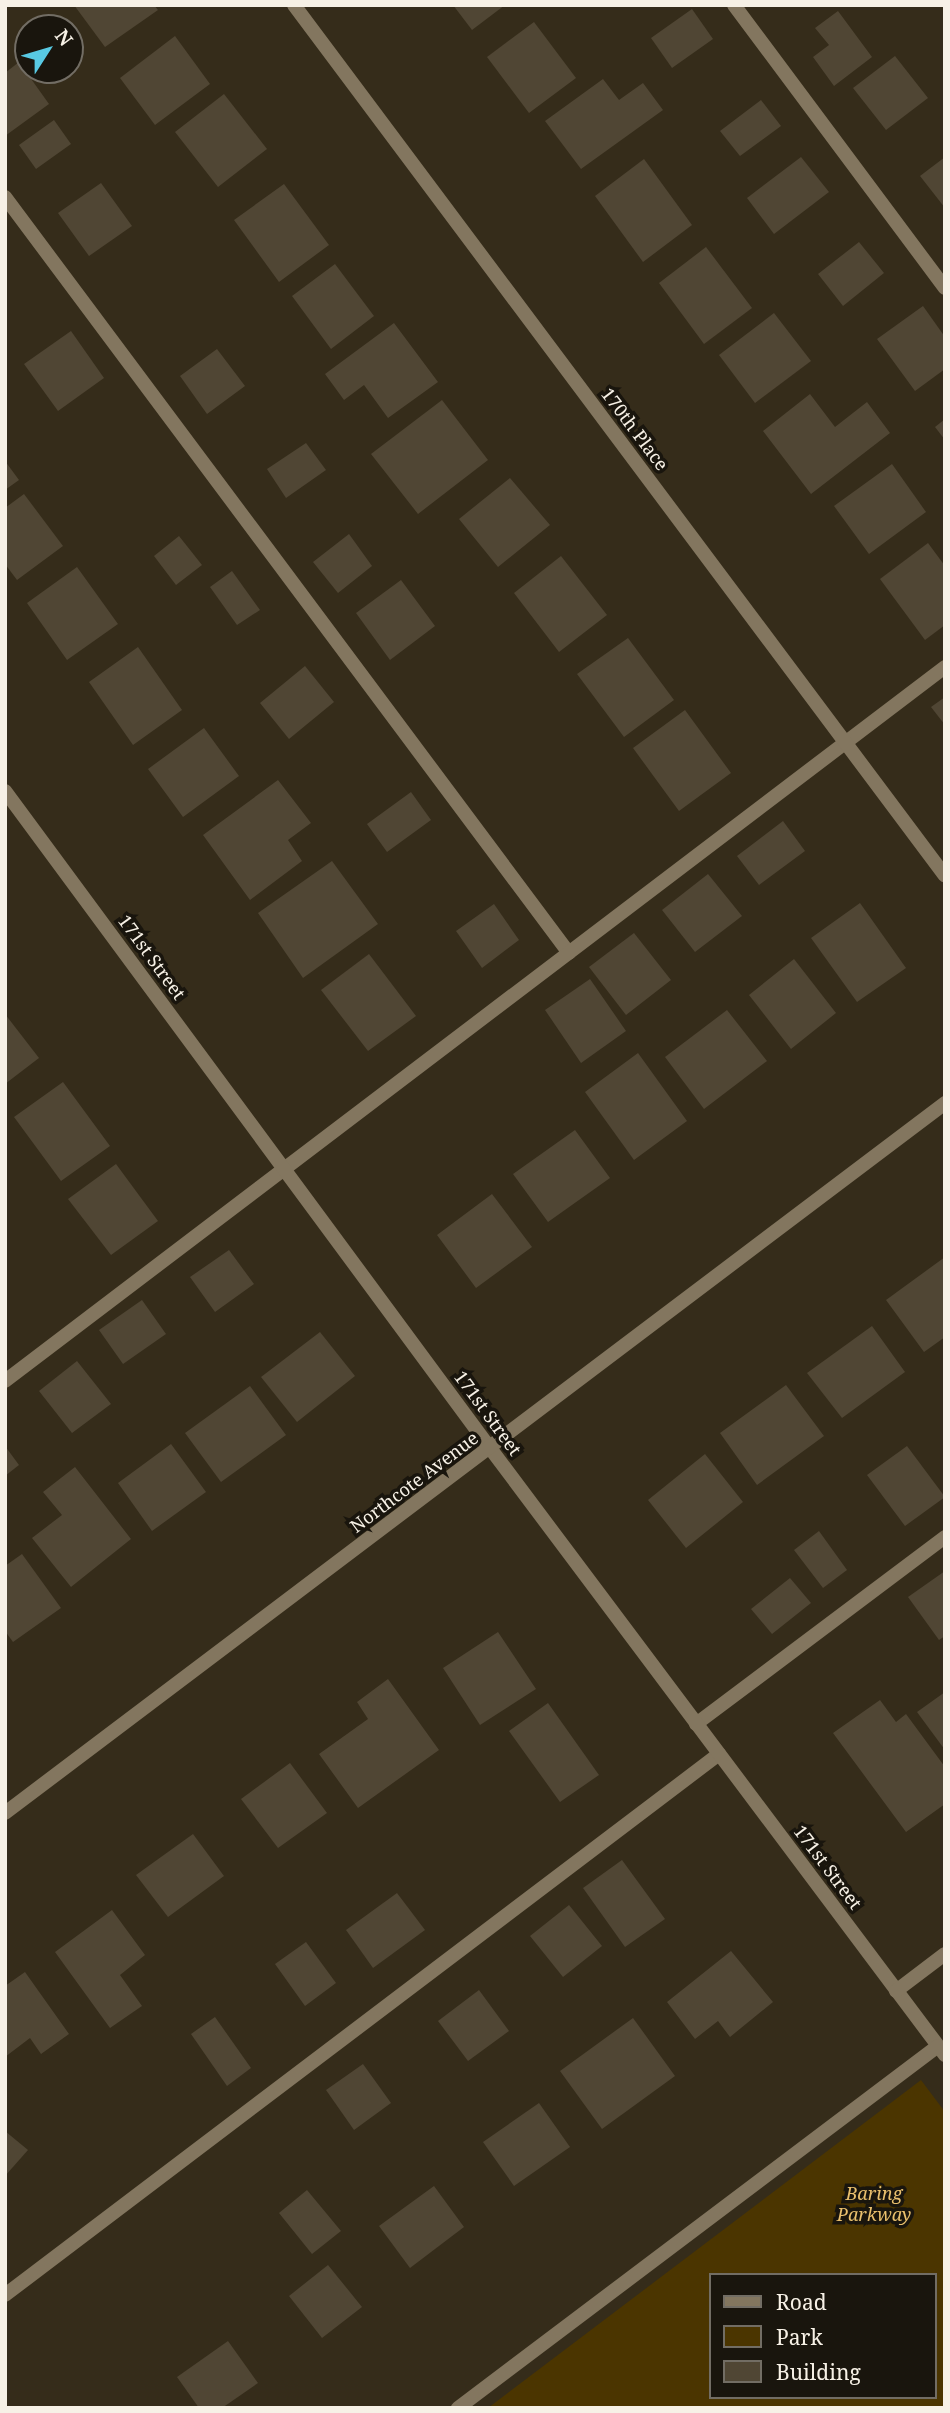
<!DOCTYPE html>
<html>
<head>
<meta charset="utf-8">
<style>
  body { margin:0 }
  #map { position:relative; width:950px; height:2413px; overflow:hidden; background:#352c1a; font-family:"Noto Serif",serif }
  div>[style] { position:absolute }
  .green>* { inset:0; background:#4b3500 }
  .building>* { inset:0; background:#504634 }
  .lane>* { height:14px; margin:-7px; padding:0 7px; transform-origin:7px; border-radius:7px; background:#83765f }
  .street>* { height:14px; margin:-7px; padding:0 7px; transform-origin:7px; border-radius:7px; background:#83765f }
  span { translate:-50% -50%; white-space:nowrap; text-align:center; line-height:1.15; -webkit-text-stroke:7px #19150d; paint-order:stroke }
  .street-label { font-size:18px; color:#f7f1e6 }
  .park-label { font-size:18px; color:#eac06d; font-style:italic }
  .frame { position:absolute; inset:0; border:7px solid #f7f1e6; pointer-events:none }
  .legend { position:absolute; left:709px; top:2273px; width:228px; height:126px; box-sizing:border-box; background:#19150d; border:2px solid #726d64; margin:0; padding:9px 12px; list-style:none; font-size:21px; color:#f7f1e6 }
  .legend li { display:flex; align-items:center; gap:14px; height:35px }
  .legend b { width:35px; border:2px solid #726d64 }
  .north { position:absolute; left:14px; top:14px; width:70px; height:70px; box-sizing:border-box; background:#19150d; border:2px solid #726d64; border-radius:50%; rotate:53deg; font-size:19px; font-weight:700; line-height:28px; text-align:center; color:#f7f1e6 }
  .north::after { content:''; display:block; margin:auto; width:24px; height:32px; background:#58c9e3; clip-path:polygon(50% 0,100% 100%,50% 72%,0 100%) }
</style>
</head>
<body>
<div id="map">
  <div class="green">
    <div style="clip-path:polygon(evenodd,921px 2080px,945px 2112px,945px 2408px,488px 2408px,921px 2080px,710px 2275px,934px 2275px,934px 2397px,710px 2397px,710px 2275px)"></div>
  </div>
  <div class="building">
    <div style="clip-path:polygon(74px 5px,154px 5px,158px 10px,105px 47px)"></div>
    <div style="clip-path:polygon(453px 5px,505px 5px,472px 30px)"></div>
    <div style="clip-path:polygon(692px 9px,713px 39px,672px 68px,651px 38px)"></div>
    <div style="clip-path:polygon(838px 11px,872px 57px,834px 86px,813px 57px,829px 45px,815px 28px)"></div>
    <div style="clip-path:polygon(534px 22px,576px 78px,529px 113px,487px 57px)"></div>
    <div style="clip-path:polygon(175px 36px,210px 84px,155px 125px,120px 78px)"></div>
    <div style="clip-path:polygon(895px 56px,928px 98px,886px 130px,853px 88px)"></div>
    <div style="clip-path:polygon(19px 62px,49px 104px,5px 136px,5px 73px)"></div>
    <div style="clip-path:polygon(603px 79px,619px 100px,643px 83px,663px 110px,581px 169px,545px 121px)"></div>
    <div style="clip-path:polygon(224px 94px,267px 149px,218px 187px,175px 132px)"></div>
    <div style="clip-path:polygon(761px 100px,781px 126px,740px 156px,720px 131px)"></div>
    <div style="clip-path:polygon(54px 120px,71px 144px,36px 169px,19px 145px)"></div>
    <div style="clip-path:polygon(801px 157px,829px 192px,774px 234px,747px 198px)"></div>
    <div style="clip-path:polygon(945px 157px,945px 208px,920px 176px)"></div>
    <div style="clip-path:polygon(644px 159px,692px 225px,643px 262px,595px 196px)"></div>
    <div style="clip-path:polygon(101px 183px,132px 226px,89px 256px,58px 213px)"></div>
    <div style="clip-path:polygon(284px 184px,329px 245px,279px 282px,234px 220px)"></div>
    <div style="clip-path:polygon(859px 242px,884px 273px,843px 306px,818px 274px)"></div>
    <div style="clip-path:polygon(706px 247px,752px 308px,704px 344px,659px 283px)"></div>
    <div style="clip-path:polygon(335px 264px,374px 316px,331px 349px,292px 296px)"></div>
    <div style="clip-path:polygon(923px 306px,945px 337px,945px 369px,915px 391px,877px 339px)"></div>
    <div style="clip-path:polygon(774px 313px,811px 361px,755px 403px,719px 355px)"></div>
    <div style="clip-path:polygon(394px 323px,438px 382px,388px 418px,364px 385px,344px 400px,325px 374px)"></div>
    <div style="clip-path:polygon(71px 331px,104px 378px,58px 411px,24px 364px)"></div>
    <div style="clip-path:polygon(217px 349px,245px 386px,207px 414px,180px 376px)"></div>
    <div style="clip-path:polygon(810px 394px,835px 427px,867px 402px,890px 433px,811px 494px,763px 431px)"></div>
    <div style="clip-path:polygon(442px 400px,488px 460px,418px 514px,371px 454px)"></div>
    <div style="clip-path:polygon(945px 419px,945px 440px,935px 427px)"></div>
    <div style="clip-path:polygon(306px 443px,326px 470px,286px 498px,267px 469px)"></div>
    <div style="clip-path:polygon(5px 461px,19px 480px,5px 490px)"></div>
    <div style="clip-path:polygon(892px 464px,926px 512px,869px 554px,834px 506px)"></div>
    <div style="clip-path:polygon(510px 478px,550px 525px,498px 567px,459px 519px)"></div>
    <div style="clip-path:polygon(24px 494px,63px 546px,17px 580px,5px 564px,5px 508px)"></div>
    <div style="clip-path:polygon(349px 534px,372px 566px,338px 593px,313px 562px)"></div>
    <div style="clip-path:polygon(179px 536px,202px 565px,176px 585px,154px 556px)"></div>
    <div style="clip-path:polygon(928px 543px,945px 566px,945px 625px,925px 640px,880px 579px)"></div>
    <div style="clip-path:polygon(561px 556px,607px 615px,559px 652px,514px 593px)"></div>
    <div style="clip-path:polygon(77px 567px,118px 624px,67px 660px,27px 603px)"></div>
    <div style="clip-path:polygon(232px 571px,260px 610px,237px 625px,210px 587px)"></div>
    <div style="clip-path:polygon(401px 580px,435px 626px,390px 660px,356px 613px)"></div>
    <div style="clip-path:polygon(628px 638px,674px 700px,624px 737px,577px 674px)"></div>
    <div style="clip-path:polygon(138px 647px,182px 710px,133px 745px,89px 682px)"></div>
    <div style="clip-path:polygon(305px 666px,334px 702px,289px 739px,260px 703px)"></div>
    <div style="clip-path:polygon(945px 697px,945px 725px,931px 707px)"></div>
    <div style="clip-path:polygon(685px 710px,731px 773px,679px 811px,633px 748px)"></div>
    <div style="clip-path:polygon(204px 728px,239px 776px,183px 817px,148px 769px)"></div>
    <div style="clip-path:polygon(278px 780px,311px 823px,288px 840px,302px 861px,250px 900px,203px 835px)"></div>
    <div style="clip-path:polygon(411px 792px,431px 820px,387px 852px,367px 824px)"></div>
    <div style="clip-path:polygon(783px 821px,805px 851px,759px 885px,737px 856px)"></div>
    <div style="clip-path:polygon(332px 861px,378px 924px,303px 978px,258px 913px)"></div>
    <div style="clip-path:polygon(708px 874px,742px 916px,695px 952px,662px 910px)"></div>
    <div style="clip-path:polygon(860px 903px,906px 968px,857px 1002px,811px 938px)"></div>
    <div style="clip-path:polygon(494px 904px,519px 940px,482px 968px,456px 931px)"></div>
    <div style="clip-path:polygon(634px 933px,671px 980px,626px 1015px,589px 967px)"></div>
    <div style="clip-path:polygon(369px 954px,416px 1016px,368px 1051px,321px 990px)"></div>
    <div style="clip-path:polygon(794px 959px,836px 1013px,791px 1049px,749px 995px)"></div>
    <div style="clip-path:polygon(590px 979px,626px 1031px,581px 1063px,545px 1010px)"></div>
    <div style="clip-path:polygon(727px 1010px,767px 1061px,704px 1109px,665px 1057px)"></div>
    <div style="clip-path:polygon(5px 1014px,39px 1058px,5px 1084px)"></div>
    <div style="clip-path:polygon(638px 1053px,687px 1121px,634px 1160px,585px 1092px)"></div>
    <div style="clip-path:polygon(63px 1082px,110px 1146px,61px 1181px,14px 1117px)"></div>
    <div style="clip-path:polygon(575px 1130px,610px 1178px,548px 1222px,513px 1174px)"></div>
    <div style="clip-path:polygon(116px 1164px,158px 1221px,111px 1255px,68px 1199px)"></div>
    <div style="clip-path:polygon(492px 1194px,532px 1247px,476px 1288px,437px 1235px)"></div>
    <div style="clip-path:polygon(229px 1250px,254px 1284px,215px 1312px,190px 1277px)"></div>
    <div style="clip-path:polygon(945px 1257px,945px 1337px,924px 1352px,886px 1300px)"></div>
    <div style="clip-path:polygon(142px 1300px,166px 1334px,123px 1364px,99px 1330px)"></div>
    <div style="clip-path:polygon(872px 1326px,905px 1372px,842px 1418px,807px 1373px)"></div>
    <div style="clip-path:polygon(320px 1332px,355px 1376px,297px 1422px,261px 1377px)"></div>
    <div style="clip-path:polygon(77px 1361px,111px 1404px,72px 1433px,39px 1391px)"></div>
    <div style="clip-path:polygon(786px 1385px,824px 1436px,757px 1485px,720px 1433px)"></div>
    <div style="clip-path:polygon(250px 1386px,286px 1435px,221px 1482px,185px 1433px)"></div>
    <div style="clip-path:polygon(171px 1444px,206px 1492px,152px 1531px,118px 1483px)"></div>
    <div style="clip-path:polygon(5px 1446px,19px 1465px,5px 1476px)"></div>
    <div style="clip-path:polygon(907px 1446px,945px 1497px,905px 1526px,867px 1475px)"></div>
    <div style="clip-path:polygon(705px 1454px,743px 1502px,686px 1548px,648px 1500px)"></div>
    <div style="clip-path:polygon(75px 1467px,131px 1539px,71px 1587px,32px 1538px,62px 1515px,43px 1492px)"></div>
    <div style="clip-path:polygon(819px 1531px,847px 1570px,823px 1588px,794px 1550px)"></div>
    <div style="clip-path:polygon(22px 1554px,61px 1608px,13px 1642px,5px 1631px,5px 1566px)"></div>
    <div style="clip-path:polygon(945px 1571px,945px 1636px,939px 1640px,908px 1597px)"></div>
    <div style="clip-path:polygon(790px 1578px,811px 1603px,772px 1634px,751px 1609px)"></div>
    <div style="clip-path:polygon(498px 1632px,536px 1689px,480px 1725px,443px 1668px)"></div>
    <div style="clip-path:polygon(388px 1679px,439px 1750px,358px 1808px,319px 1754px,368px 1719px,357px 1702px)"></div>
    <div style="clip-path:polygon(945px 1692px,945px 1750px,917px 1712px)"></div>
    <div style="clip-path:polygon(880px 1700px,896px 1722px,906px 1714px,945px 1767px,945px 1804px,906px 1832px,833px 1733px)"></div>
    <div style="clip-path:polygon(548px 1703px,599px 1775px,560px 1802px,509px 1731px)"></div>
    <div style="clip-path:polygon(290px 1763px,327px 1813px,278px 1848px,241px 1799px)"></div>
    <div style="clip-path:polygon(193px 1834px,224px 1876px,168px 1917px,136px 1875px)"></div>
    <div style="clip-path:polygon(622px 1860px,665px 1919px,625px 1947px,583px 1888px)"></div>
    <div style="clip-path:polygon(397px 1893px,425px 1930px,373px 1968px,346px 1930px)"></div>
    <div style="clip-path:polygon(569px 1905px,602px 1946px,563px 1977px,530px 1936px)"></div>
    <div style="clip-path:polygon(112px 1910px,145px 1955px,120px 1975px,142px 2006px,110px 2028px,55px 1952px)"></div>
    <div style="clip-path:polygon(306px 1942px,336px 1983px,305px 2006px,275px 1964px)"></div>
    <div style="clip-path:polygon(731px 1951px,773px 2002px,730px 2037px,718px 2021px,695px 2039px,667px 2002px)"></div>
    <div style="clip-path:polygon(25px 1972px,69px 2034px,41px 2054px,30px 2038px,5px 2057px,5px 1986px)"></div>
    <div style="clip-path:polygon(479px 1990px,509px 2031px,468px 2061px,438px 2021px)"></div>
    <div style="clip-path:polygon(215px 2017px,251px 2068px,227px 2086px,191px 2034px)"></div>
    <div style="clip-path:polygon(633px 2018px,675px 2076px,602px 2129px,560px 2071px)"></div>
    <div style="clip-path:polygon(363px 2064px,391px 2103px,354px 2130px,326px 2090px)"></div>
    <div style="clip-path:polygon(539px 2103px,570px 2147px,514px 2186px,483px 2142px)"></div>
    <div style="clip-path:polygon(5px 2131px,28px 2150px,5px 2176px)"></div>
    <div style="clip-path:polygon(434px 2186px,464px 2227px,410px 2268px,379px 2226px)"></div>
    <div style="clip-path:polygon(307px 2190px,341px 2231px,312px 2254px,279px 2213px)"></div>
    <div style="clip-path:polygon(328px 2265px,362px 2307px,322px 2338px,289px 2296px)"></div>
    <div style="clip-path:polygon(228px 2341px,258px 2383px,222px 2408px,199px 2408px,177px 2377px)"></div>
  </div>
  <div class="lane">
    <div style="left:734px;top:5px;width:353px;rotate:53.3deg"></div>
    <div style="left:5px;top:197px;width:943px;rotate:53.28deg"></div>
    <div style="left:5px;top:1381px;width:1180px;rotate:-37.22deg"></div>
    <div style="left:696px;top:1724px;width:311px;rotate:-36.9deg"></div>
    <div style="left:5px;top:2295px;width:896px;rotate:-37.15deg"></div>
  </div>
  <div class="street">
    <div style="left:294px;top:5px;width:1087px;rotate:53.22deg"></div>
    <div style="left:5px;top:791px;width:817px;rotate:53.57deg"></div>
    <div style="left:490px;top:1448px;width:759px;rotate:53.15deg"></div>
    <div style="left:5px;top:1813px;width:1178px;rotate:-37.06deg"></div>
    <div style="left:896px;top:1991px;width:61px;rotate:-37.1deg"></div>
    <div style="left:458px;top:2408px;width:601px;rotate:-37.02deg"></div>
  </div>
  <div class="street-label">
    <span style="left:635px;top:429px;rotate:53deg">170th Place</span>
    <span style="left:152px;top:957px;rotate:54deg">171st Street</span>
    <span style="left:488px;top:1413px;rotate:54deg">171st Street</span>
    <span style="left:414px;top:1482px;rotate:-37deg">Northcote Avenue</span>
    <span style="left:828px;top:1867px;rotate:53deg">171st Street</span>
  </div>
  <div class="park-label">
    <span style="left:874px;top:2204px">Baring<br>Parkway</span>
  </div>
  <div class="frame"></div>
  <ul class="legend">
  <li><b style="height:9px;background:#83765f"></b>Road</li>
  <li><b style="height:19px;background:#4b3500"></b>Park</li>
  <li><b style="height:19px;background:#504634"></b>Building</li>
  </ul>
  <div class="north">N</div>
</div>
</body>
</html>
